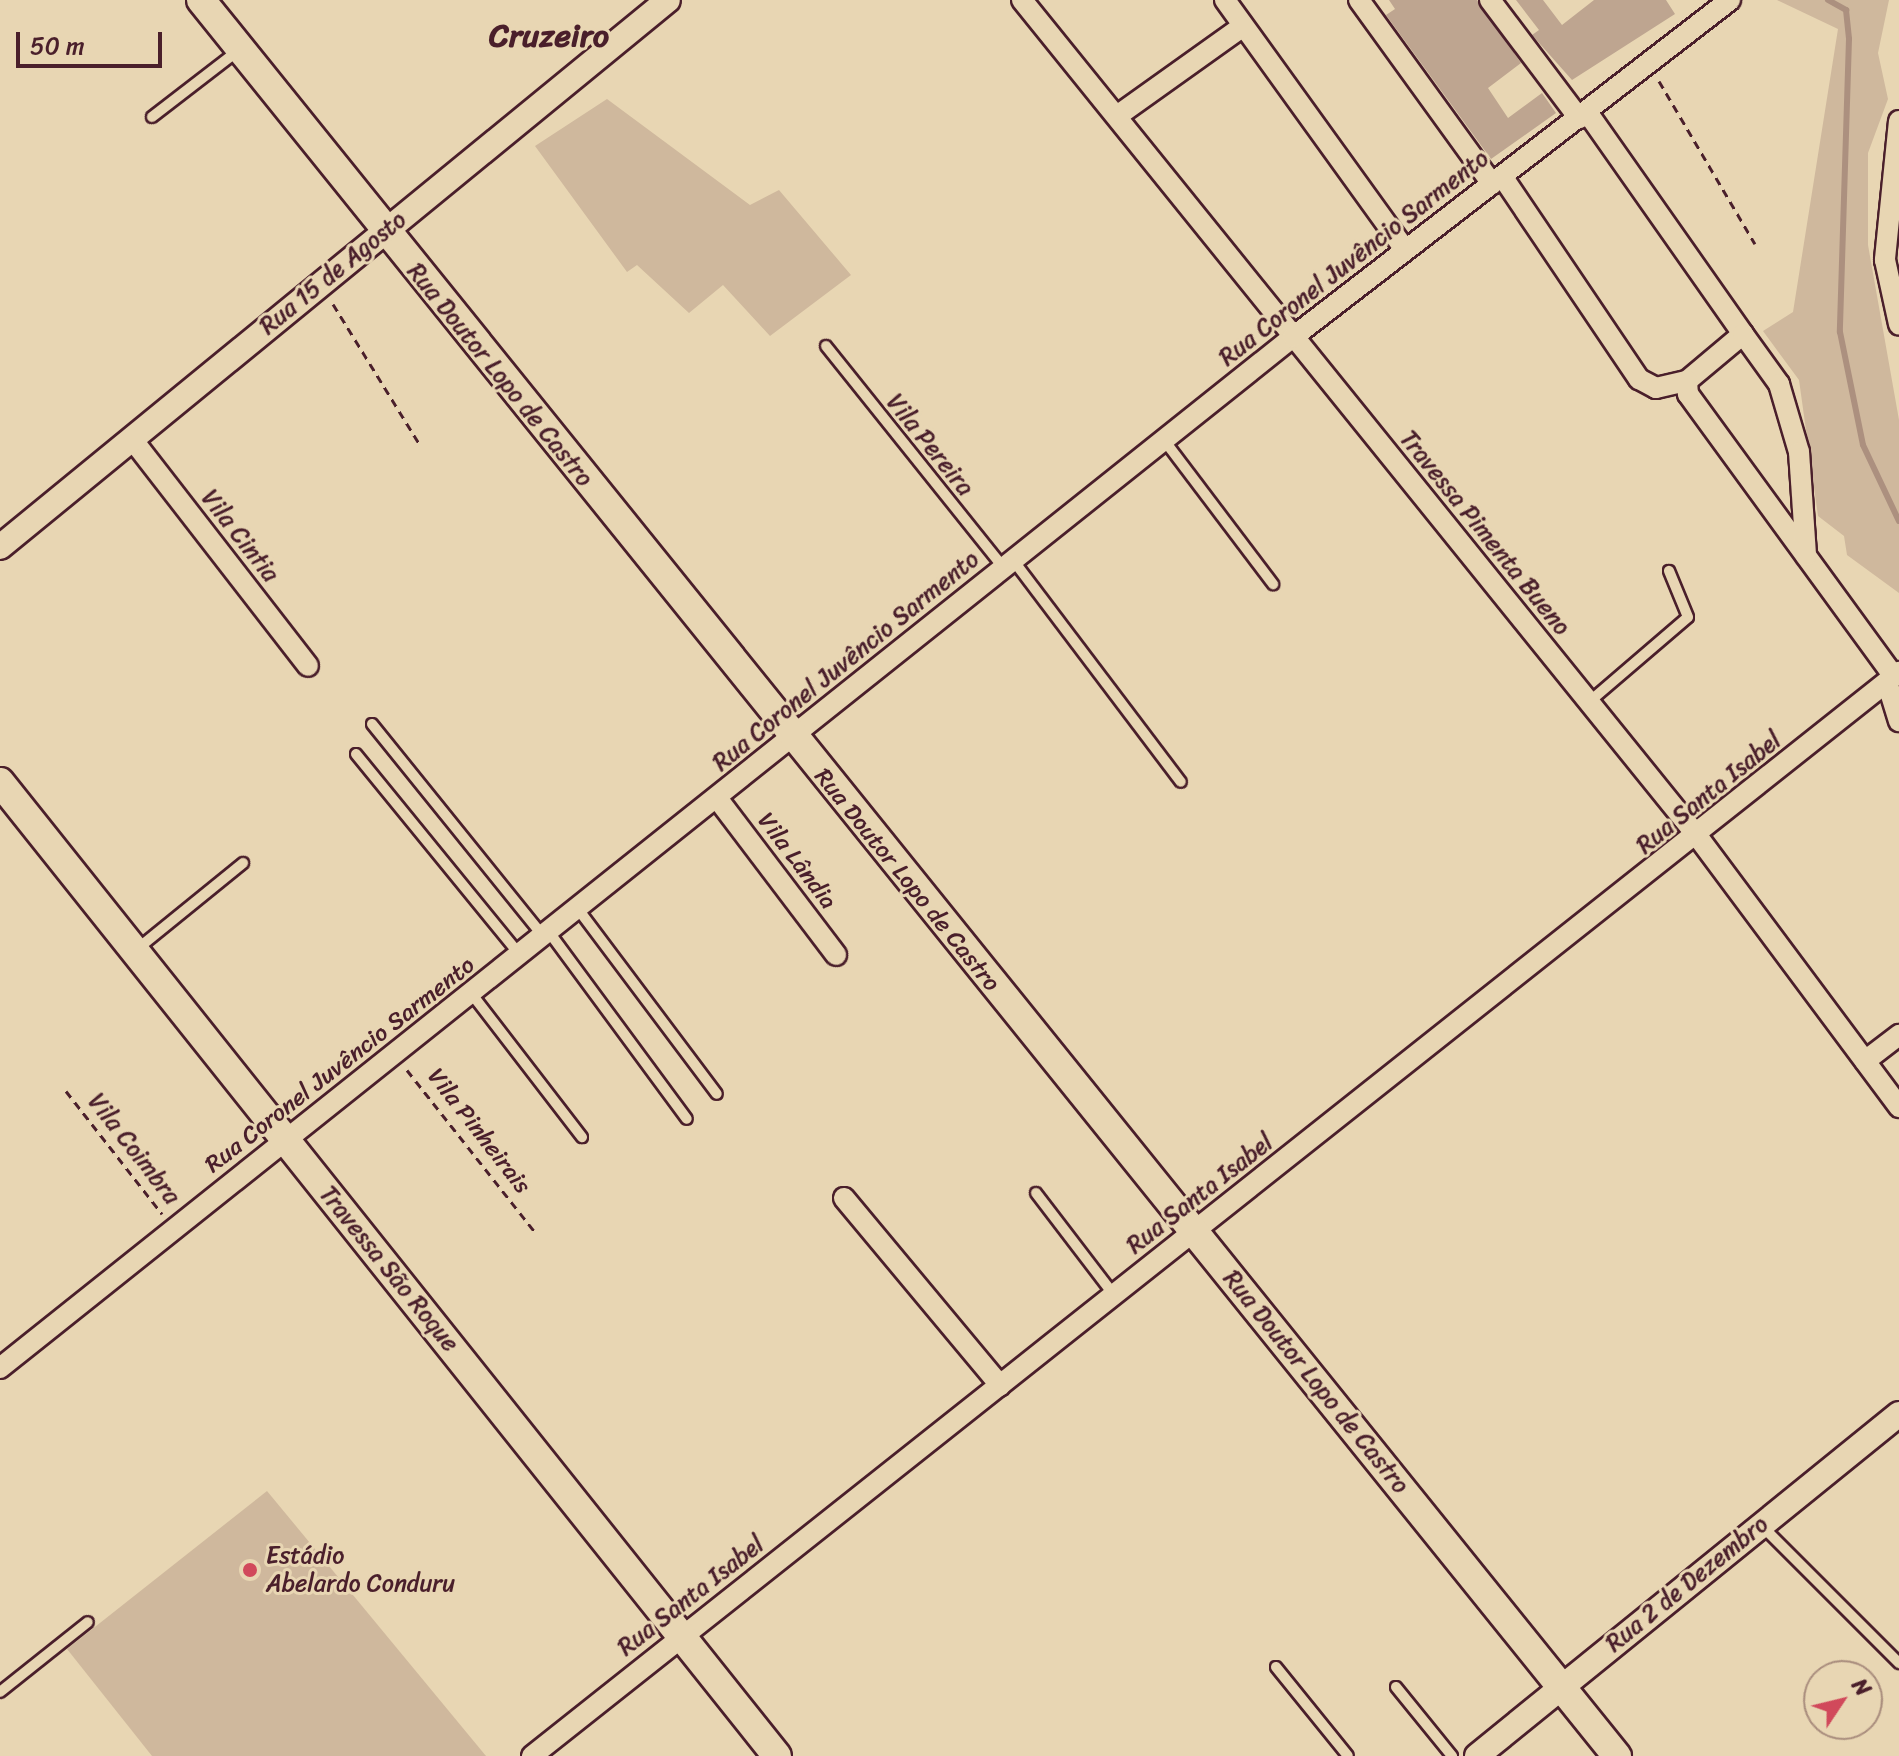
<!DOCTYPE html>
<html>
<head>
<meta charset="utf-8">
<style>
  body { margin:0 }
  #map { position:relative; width:1899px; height:1756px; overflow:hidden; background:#e8d6b3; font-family:Sriracha,sans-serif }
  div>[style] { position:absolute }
  .green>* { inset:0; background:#cfb89d }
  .stream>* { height:6px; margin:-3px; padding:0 3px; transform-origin:3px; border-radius:3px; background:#ac907f }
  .building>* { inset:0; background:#bea590 }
  .path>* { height:3px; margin-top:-1.5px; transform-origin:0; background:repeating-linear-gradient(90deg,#4a1f2b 0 8px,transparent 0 14px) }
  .roads { filter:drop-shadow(2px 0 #4a1f2b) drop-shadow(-2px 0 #4a1f2b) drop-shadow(0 2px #4a1f2b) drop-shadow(0 -2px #4a1f2b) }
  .service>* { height:10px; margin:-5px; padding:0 5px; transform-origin:5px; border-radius:5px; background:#e8d6b3 }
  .minor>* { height:20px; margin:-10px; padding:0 10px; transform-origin:10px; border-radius:10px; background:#e8d6b3 }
  .tertiary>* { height:24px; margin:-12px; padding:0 12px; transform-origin:12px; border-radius:12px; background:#e8d6b3 }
  .secondary>* { height:28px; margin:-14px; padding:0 14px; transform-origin:14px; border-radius:14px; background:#e8d6b3 }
  .dots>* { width:22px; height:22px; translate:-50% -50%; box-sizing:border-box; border:4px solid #e8d6b3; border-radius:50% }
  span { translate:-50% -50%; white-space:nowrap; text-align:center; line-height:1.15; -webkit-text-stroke:6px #e8d6b3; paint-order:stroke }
  .street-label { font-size:24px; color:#4a1f2b }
  .poi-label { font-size:24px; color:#4a1f2b }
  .left { translate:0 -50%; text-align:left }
  .district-label { font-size:32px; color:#4a1f2b; font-weight:700 }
  .north { position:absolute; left:1803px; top:1660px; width:80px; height:80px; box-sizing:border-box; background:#e8d6b3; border:2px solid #a98d7d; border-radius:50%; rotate:55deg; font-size:22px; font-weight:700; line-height:32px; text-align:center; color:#4a1f2b }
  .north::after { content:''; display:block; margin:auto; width:28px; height:36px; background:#d1495b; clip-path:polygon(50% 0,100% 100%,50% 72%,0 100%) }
  .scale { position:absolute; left:16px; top:32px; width:146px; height:36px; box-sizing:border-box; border:4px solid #4a1f2b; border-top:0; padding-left:10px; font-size:24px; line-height:28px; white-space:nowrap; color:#4a1f2b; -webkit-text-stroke:6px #e8d6b3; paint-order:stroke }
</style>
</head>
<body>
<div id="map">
  <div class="green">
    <div style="clip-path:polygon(1777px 0,1889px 0,1878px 53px,1888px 99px,1868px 153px,1868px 245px,1899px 420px,1899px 593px,1847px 555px,1844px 536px,1818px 516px,1799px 380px,1763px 331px,1793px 312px,1838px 29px)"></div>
    <div style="clip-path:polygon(607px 99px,750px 205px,779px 190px,851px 275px,770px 336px,723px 285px,689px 313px,637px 265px,627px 272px,535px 146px)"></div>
    <div style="clip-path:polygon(267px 1491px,486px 1756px,152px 1756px,67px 1649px)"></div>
  </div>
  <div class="stream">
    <div style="left:1828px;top:0;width:21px;rotate:29deg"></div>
    <div style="left:1846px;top:10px;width:29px;rotate:84deg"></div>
    <div style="left:1849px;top:39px;width:293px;rotate:91.8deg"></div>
    <div style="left:1840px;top:332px;width:115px;rotate:78.5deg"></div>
    <div style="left:1863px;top:445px;width:84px;rotate:64.7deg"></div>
  </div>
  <div class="building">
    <div style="clip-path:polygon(1389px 0,1477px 0,1521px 63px,1488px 88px,1508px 118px,1542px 93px,1556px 113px,1491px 159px,1386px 15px,1395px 9px)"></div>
    <div style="clip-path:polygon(1516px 0,1543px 0,1562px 25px,1594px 0,1666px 0,1675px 14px,1572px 80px,1532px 35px,1539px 30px)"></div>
  </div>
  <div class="path">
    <div style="left:1659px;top:81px;width:189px;rotate:59.5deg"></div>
    <div style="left:333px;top:304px;width:163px;rotate:58.3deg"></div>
    <div style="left:407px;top:1070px;width:205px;rotate:51.7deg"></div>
    <div style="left:66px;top:1091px;width:156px;rotate:52deg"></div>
  </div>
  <div class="roads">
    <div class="service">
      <div style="left:152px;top:117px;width:110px;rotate:-37.6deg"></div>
      <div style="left:826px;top:346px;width:285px;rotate:51.3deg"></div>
      <div style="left:1164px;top:440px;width:181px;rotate:52.9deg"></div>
      <div style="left:1013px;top:560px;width:278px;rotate:52.9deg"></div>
      <div style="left:1589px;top:702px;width:130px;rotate:-40.6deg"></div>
      <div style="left:1688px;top:617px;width:50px;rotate:-112.4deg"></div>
      <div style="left:372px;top:724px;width:272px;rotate:51.1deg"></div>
      <div style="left:356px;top:754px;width:258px;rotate:50.8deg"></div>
      <div style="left:578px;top:909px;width:231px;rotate:53.1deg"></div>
      <div style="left:549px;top:932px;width:232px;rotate:53.6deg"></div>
      <div style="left:136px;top:950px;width:138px;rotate:-39.1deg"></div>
      <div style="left:471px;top:993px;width:182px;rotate:52.4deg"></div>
      <div style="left:1036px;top:1193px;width:128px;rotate:52.6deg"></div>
      <div style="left:1762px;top:1526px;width:194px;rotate:45deg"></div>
      <div style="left:1276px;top:1667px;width:114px;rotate:51deg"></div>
      <div style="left:1396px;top:1687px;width:89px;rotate:50.9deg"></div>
      <div style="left:0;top:1692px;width:112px;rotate:-38.5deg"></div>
    </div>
    <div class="minor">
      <div style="left:1022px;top:0;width:1076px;rotate:51.07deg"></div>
      <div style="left:1698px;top:837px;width:337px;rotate:53.3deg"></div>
      <div style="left:1225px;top:0;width:308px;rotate:54.2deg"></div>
      <div style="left:1359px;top:0;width:227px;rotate:54.1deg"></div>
      <div style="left:1490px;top:0;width:148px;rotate:53deg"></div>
      <div style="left:1587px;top:112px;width:271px;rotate:54.9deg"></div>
      <div style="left:1743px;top:334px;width:73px;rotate:140deg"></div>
      <div style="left:1687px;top:381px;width:13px;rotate:86deg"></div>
      <div style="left:1688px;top:394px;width:349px;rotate:53.9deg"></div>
      <div style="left:1117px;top:116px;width:155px;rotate:-35.5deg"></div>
      <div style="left:1899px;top:121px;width:140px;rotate:95.8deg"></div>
      <div style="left:1885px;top:260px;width:66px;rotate:77.7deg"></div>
      <div style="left:1502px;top:176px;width:245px;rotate:56deg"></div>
      <div style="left:1639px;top:379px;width:19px;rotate:28deg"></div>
      <div style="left:1656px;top:388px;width:32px;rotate:-13deg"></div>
      <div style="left:1743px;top:334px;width:62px;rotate:54.2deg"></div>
      <div style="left:1779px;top:384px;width:71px;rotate:73.6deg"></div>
      <div style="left:1799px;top:452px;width:104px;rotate:86.1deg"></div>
      <div style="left:132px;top:439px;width:287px;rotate:52.2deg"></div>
      <div style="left:1887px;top:682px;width:41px;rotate:72.9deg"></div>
      <div style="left:717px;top:798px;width:197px;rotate:52.8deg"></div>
      <div style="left:1865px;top:1061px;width:43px;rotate:-37.4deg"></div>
      <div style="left:844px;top:1198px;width:244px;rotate:50.2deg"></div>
      <div style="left:0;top:1368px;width:1654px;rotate:-38.57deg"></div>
      <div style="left:1293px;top:337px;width:552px;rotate:-37.64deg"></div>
      <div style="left:532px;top:1756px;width:1745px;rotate:-38.41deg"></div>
    </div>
    <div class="tertiary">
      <div style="left:0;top:547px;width:863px;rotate:-39.31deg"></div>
      <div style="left:1477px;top:1756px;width:543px;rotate:-39.02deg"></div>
    </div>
    <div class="secondary">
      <div style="left:201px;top:0;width:2256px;rotate:51.12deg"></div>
      <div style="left:0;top:782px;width:1246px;rotate:51.42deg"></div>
    </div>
  </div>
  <div class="dots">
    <div style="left:250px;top:1570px;background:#d1495b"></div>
  </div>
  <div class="street-label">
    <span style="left:1354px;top:258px;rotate:-38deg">Rua Coronel Juvêncio Sarmento</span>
    <span style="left:333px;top:273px;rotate:-39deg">Rua 15 de Agosto</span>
    <span style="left:500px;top:375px;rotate:51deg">Rua Doutor Lopo de Castro</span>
    <span style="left:930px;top:445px;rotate:51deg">Vila Pereira</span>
    <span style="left:1485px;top:533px;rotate:51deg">Travessa Pimenta Bueno</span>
    <span style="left:240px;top:536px;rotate:52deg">Vila Cintia</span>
    <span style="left:846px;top:661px;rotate:-39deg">Rua Coronel Juvêncio Sarmento</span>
    <span style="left:1709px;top:793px;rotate:-39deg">Rua Santa Isabel</span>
    <span style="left:797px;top:861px;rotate:53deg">Vila Lândia</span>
    <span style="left:907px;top:880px;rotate:51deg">Rua Doutor Lopo de Castro</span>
    <span style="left:340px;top:1065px;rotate:-38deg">Rua Coronel Juvêncio Sarmento</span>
    <span style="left:479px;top:1131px;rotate:52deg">Vila Pinheirais</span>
    <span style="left:134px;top:1149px;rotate:52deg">Vila Coimbra</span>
    <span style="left:1200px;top:1194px;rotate:-38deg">Rua Santa Isabel</span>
    <span style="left:389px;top:1269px;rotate:51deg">Travessa São Roque</span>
    <span style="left:1316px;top:1382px;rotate:51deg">Rua Doutor Lopo de Castro</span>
    <span style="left:1687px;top:1584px;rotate:-39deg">Rua 2 de Dezembro</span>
    <span style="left:691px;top:1596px;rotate:-38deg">Rua Santa Isabel</span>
  </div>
  <div class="poi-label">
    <span class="left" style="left:266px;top:1570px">Estádio<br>Abelardo Conduru</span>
  </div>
  <div class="district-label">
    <span style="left:549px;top:36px">Cruzeiro</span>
  </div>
  <div class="north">N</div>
  <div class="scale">50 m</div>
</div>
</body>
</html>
